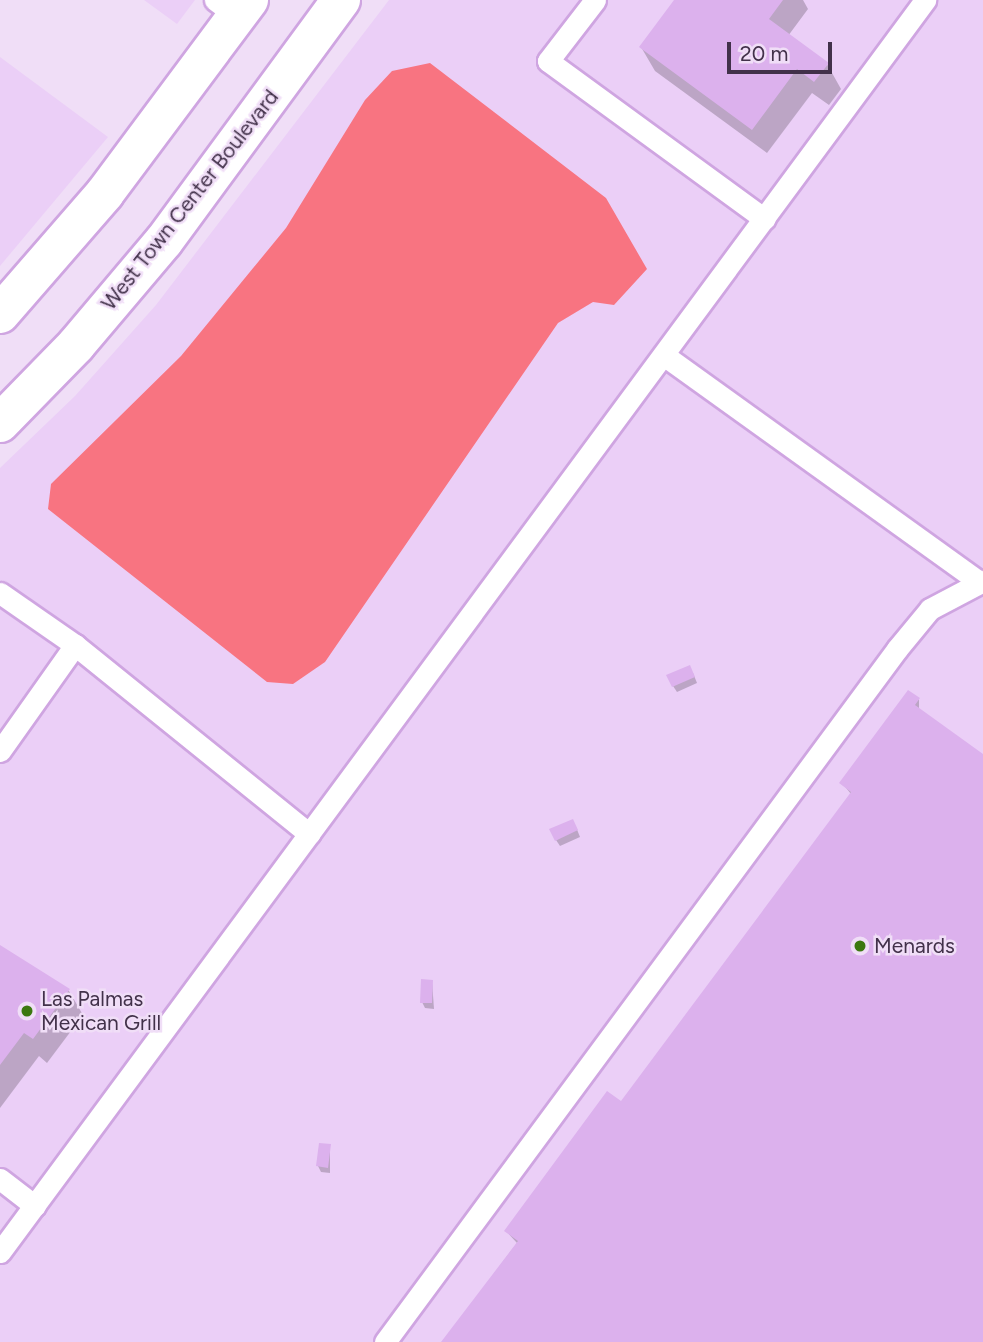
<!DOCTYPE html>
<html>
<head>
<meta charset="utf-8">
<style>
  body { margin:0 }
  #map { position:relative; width:983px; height:1342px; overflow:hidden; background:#f0def7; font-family:Figtree,sans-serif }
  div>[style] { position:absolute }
  .built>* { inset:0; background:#ebcff7 }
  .water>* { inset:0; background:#f87481 }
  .shadow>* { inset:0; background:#0003 }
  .building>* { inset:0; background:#dcb1ed }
  .roads { filter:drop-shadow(2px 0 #cfa5e1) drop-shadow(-2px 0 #cfa5e1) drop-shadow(0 2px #cfa5e1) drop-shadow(0 -2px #cfa5e1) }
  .lane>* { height:21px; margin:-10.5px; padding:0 10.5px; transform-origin:10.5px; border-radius:10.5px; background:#fff }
  .secondary>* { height:38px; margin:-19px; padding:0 19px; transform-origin:19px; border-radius:19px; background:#fff }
  .dots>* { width:19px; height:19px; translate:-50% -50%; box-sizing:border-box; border:4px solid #f0def7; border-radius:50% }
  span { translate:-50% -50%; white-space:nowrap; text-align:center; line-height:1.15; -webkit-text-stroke:5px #f0def7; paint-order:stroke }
  .street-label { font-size:21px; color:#42314a }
  .poi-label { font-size:21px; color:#42314a }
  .left { translate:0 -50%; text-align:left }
  .scale { position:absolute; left:727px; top:42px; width:105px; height:32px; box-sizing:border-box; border:4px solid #42314a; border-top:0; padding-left:9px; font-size:21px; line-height:24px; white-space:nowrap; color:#42314a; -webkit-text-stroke:5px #f0def7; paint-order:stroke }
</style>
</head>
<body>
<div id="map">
  <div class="built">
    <div style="clip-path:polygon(144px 0,195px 0,177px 24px)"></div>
    <div style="clip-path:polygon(389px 0,983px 0,983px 1342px,0 1342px,0 468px,75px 396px,156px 305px)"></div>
    <div style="clip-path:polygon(0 57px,108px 137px,0 266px)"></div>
  </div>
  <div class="water">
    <div style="clip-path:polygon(430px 63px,606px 198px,647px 269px,614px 305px,593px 302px,558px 323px,325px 662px,293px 684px,267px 682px,48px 509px,51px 484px,181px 356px,286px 228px,365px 100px,392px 71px)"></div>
  </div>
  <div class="shadow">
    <div style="clip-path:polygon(676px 0,803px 0,808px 9px,788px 36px,827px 64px,841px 89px,829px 105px,812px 93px,767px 153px,655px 71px,641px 47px)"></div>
    <div style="clip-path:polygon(693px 673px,697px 683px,677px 692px,673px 686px)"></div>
    <div style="clip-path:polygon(919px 699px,919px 710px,983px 756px,983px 1342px,443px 1342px,517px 1243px,506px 1231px,621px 1103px,851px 794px,842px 783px)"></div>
    <div style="clip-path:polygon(576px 827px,580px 837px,560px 846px,556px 840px)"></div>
    <div style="clip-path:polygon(0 947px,69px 991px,83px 1015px,47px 1063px,39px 1056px,0 1108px)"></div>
    <div style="clip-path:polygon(432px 981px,434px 1009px,425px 1008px,422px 1002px)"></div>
    <div style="clip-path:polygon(330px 1146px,330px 1173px,321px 1172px,318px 1166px)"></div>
  </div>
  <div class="building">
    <div style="clip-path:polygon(674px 0,783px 0,769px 19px,829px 63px,814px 82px,797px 69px,752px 130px,639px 47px)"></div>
    <div style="clip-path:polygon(690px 665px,695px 677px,672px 687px,666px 675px)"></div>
    <div style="clip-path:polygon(908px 690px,920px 698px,915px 705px,983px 754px,983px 1342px,441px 1342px,518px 1241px,504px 1231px,607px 1091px,621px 1101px,851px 792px,839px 783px)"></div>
    <div style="clip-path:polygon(573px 819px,578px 830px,555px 841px,549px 829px)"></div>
    <div style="clip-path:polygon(0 945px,70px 989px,33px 1039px,24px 1033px,0 1065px)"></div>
    <div style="clip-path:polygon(421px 979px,433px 980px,432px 1003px,420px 1003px)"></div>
    <div style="clip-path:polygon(319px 1143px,331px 1144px,328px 1168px,316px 1166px)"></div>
  </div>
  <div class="roads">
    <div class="lane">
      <div style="left:215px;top:0;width:26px;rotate:37deg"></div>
      <div style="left:595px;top:0;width:77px;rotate:127.6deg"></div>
      <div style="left:548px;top:61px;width:268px;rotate:36.1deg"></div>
      <div style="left:665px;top:356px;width:387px;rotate:35.7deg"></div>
      <div style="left:0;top:593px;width:91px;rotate:34.7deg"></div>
      <div style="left:75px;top:645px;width:301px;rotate:38.9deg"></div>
      <div style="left:0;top:751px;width:130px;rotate:-54.7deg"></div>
      <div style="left:0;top:1179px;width:44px;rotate:37.6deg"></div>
      <div style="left:0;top:1252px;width:1557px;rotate:-53.54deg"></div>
      <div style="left:385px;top:1342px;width:862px;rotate:-53.54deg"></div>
      <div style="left:897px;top:649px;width:52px;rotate:-50.5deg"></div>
      <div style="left:930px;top:609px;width:60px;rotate:-27.8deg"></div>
    </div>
    <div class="secondary">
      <div style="left:0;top:314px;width:160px;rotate:-49deg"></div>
      <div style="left:105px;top:193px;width:241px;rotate:-53.3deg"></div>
      <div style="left:0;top:423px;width:109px;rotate:-45.7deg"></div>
      <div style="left:76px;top:345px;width:136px;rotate:-49.8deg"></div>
      <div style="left:164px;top:241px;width:299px;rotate:-53.7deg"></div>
    </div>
  </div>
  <div class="dots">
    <div style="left:860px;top:946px;background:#3c7810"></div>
    <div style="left:27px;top:1011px;background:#3c7810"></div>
  </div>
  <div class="street-label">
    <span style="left:190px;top:200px;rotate:-52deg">West Town Center Boulevard</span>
  </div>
  <div class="poi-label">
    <span class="left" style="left:874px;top:946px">Menards</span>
    <span class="left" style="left:41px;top:1011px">Las Palmas<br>Mexican Grill</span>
  </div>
  <div class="scale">20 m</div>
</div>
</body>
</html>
